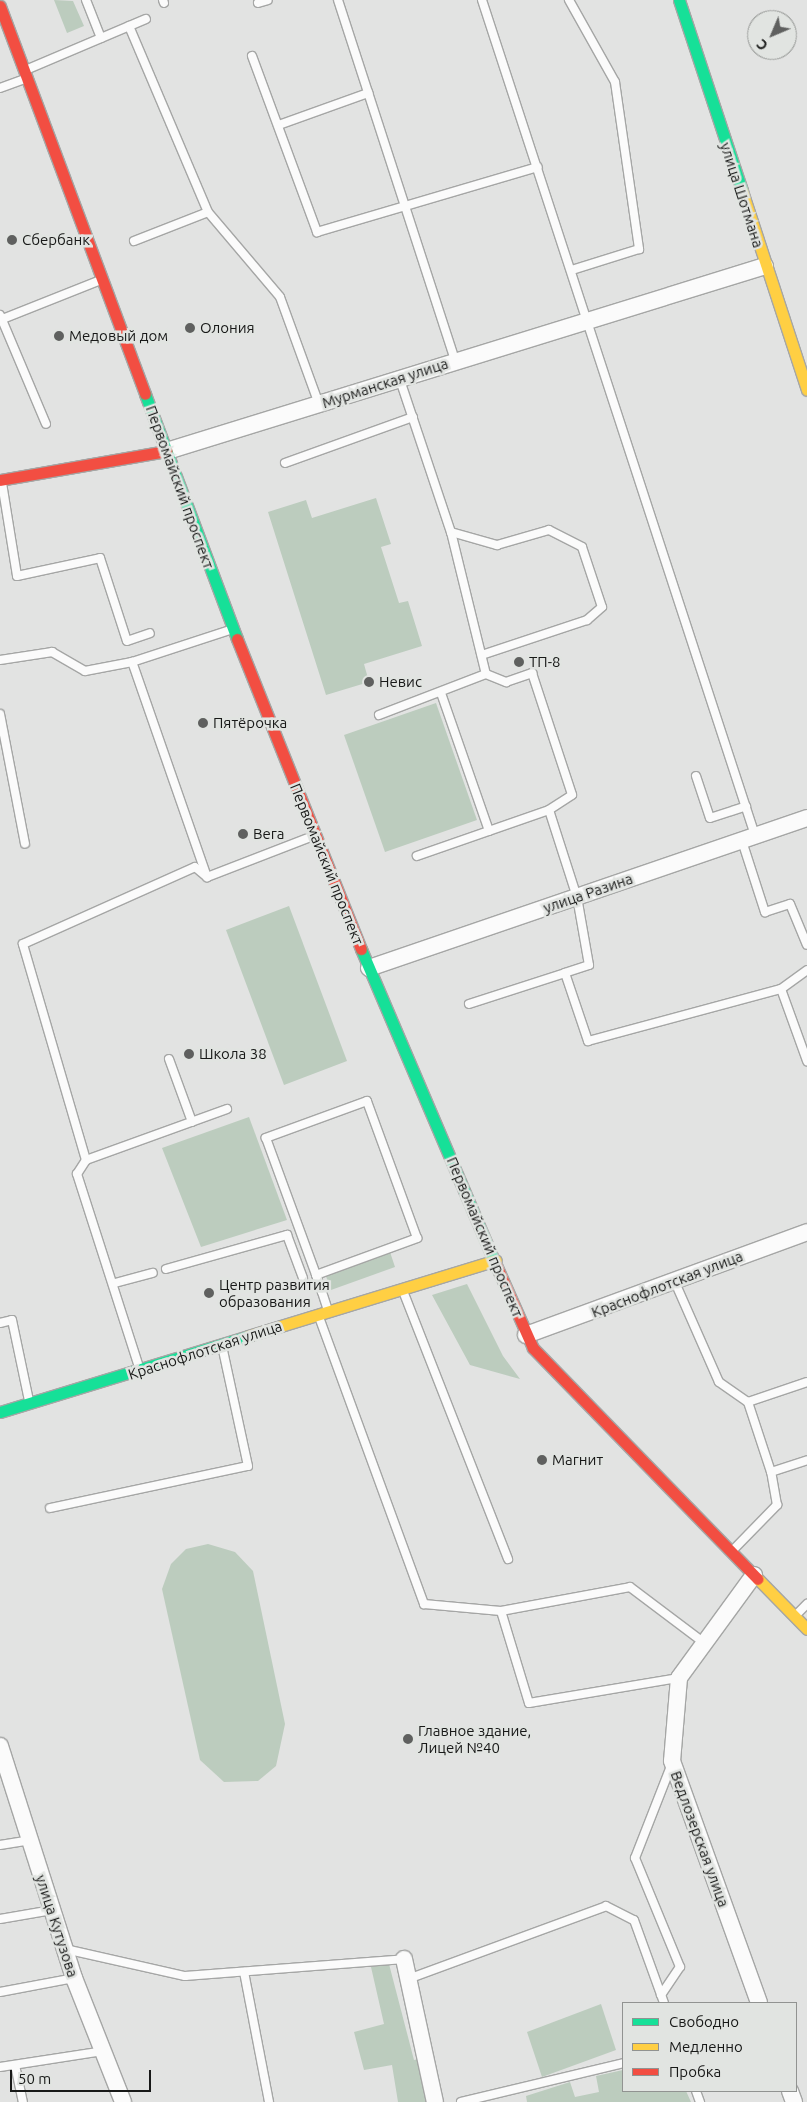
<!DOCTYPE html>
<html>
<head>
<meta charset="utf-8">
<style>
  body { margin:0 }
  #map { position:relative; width:807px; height:2102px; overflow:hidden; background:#e2e3e2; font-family:Ubuntu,sans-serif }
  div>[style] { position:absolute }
  .green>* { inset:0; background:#bcccbe }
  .roads { filter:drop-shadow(1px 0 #a5a6a5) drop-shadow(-1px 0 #a5a6a5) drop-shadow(0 1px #a5a6a5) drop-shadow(0 -1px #a5a6a5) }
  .lane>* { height:8px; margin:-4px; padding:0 4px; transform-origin:4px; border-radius:4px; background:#fbfbfb }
  .street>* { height:16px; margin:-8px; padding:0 8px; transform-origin:8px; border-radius:8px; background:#fbfbfb }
  .fast>* { height:11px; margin:-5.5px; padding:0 5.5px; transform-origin:5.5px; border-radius:5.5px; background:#16e098 }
  .slow>* { height:11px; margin:-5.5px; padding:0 5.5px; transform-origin:5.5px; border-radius:5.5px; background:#ffcf43 }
  .jam>* { height:11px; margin:-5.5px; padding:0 5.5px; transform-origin:5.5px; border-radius:5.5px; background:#f24e42 }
  .dots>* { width:14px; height:14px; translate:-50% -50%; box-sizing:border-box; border:2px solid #e1e4e1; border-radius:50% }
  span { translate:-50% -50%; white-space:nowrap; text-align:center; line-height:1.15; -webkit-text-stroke:5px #e1e4e1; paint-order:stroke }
  .street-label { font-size:15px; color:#181918 }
  .poi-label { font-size:15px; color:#181918 }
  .left { translate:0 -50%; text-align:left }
  .legend { position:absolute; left:622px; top:2002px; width:175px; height:90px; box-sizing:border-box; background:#e1e4e1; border:1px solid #919391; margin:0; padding:6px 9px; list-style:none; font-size:15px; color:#181918 }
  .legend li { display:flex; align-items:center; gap:10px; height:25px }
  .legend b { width:25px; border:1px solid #919391 }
  .north { position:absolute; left:747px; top:10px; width:50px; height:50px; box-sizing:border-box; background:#e1e4e1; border:1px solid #919391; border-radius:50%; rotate:225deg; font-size:14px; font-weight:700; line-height:20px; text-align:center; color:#181918 }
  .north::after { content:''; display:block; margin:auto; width:18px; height:22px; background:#5f605f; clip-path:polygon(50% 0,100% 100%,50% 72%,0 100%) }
  .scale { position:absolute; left:10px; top:2070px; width:141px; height:22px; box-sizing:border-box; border:2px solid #181918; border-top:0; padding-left:6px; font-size:15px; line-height:18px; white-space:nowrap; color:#181918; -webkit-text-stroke:4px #e1e4e1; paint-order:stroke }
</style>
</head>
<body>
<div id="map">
  <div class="green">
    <div style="clip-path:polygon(54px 0,73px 1px,84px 26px,67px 33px)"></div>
    <div style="clip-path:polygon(376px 498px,391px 544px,381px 547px,399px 603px,408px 601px,422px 646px,364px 664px,369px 682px,326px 695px,268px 512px,306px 500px,312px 518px)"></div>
    <div style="clip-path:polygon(436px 703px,477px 820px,385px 852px,344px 735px)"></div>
    <div style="clip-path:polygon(289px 906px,347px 1061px,284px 1085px,226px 930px)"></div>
    <div style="clip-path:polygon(249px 1117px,287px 1220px,201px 1247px,162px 1148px)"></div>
    <div style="clip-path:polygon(388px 1246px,395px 1267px,331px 1290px,323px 1268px)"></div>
    <div style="clip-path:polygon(467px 1284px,503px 1356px,520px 1379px,470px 1365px,432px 1295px)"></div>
    <div style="clip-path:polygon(208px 1544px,235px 1552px,253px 1571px,285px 1724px,276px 1766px,258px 1781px,224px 1782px,200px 1760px,162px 1589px,171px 1564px,186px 1549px)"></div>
    <div style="clip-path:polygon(389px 1964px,414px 2060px,420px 2059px,429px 2102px,398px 2102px,392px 2065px,364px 2070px,354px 2032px,384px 2024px,371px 1967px)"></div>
    <div style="clip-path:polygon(601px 2004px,616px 2050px,542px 2077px,527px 2032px)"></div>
    <div style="clip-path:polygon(623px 2070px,623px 2091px,686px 2091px,691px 2102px,527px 2102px,526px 2096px,570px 2082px,575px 2097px,599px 2092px,596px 2076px)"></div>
  </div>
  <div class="roads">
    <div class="lane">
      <div style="left:86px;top:0;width:41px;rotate:68.5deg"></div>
      <div style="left:163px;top:0;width:3px;rotate:72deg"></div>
      <div style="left:338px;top:0;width:379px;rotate:72deg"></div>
      <div style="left:482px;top:0;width:878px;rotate:71.9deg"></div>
      <div style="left:569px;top:0;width:94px;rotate:60.7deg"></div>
      <div style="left:615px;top:82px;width:169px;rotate:81.8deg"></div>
      <div style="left:639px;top:249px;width:70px;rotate:162.6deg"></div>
      <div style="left:258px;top:3px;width:10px;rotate:-17deg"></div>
      <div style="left:129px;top:26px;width:202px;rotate:67deg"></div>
      <div style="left:208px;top:212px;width:111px;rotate:49.7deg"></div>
      <div style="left:280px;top:297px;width:114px;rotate:70deg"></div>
      <div style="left:252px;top:56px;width:188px;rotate:69.7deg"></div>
      <div style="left:317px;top:232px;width:230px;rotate:-16.4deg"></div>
      <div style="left:28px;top:69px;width:128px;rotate:-23deg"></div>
      <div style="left:0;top:88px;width:27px;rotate:-20deg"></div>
      <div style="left:279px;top:125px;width:95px;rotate:-19.8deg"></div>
      <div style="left:134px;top:241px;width:79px;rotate:-21.4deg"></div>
      <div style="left:0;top:315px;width:118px;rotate:67.1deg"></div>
      <div style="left:0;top:320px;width:105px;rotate:-21.7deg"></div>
      <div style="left:399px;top:377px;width:163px;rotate:71.5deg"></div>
      <div style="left:451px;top:532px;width:146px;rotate:76.2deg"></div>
      <div style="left:285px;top:463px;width:136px;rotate:-19.8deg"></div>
      <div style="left:2px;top:483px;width:94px;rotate:80.8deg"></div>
      <div style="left:17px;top:576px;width:85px;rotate:-12.2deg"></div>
      <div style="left:100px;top:558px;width:87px;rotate:72deg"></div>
      <div style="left:127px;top:641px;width:24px;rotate:-19deg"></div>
      <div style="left:451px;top:532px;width:48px;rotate:15.8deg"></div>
      <div style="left:497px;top:545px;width:54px;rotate:-16.1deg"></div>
      <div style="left:549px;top:530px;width:37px;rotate:27deg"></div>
      <div style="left:582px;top:547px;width:63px;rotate:71.6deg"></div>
      <div style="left:602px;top:607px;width:20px;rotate:139deg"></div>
      <div style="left:587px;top:620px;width:111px;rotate:161.6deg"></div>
      <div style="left:0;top:660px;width:53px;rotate:-8.7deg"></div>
      <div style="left:52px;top:652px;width:38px;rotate:30deg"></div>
      <div style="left:85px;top:671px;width:48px;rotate:-10.8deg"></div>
      <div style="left:441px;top:693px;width:146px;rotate:70.8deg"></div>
      <div style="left:0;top:714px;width:132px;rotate:79.1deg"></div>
      <div style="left:379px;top:715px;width:115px;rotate:-21deg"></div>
      <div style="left:486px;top:674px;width:22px;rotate:22deg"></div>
      <div style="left:506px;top:682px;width:28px;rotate:-19deg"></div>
      <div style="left:532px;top:673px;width:128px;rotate:71.8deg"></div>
      <div style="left:572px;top:795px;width:27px;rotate:147deg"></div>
      <div style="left:549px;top:810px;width:140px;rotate:160.8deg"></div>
      <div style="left:696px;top:776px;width:44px;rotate:71.6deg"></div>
      <div style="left:710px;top:818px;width:38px;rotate:-18deg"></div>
      <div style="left:549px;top:810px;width:91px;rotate:72.2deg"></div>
      <div style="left:577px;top:897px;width:69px;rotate:80deg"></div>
      <div style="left:589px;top:965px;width:25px;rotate:162deg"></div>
      <div style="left:565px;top:973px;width:72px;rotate:71.3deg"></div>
      <div style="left:588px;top:1041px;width:200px;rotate:-15.1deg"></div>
      <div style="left:781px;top:989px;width:77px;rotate:70.1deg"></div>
      <div style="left:742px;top:841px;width:75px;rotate:72.1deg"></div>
      <div style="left:765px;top:912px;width:26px;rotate:-18deg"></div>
      <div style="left:790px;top:904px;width:44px;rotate:67.5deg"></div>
      <div style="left:207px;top:877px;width:228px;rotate:-109.2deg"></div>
      <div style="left:132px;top:662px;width:103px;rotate:-18.1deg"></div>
      <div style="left:207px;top:877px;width:114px;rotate:-21.1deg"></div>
      <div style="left:781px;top:989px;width:32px;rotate:-36deg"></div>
      <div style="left:469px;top:1004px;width:101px;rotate:-17.9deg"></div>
      <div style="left:169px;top:1059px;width:67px;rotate:69.9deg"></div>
      <div style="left:86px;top:1160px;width:150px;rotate:-19.9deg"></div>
      <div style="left:166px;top:1269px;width:126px;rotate:-15.7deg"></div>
      <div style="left:287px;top:1235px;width:46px;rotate:69.6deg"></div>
      <div style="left:316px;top:1275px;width:108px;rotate:-20.1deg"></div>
      <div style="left:417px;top:1238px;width:146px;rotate:-110.1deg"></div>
      <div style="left:367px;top:1101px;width:108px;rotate:159.9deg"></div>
      <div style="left:266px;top:1138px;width:146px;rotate:69.9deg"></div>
      <div style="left:316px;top:1275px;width:18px;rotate:71deg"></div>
      <div style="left:322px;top:1292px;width:19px;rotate:72deg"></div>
      <div style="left:674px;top:1280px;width:111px;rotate:66.2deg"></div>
      <div style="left:719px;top:1382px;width:35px;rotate:35deg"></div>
      <div style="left:115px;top:1283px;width:39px;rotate:-15deg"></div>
      <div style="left:403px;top:1291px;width:288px;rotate:68.6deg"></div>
      <div style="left:319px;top:1317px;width:306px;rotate:69.9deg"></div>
      <div style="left:424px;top:1604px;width:77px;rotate:5.2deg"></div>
      <div style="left:501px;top:1611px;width:131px;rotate:-10.5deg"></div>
      <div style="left:630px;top:1587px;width:91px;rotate:37deg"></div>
      <div style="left:0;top:1323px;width:12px;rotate:-14deg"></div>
      <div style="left:12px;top:1320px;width:83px;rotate:78.1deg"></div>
      <div style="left:139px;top:1367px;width:203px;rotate:-107.8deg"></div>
      <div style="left:77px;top:1174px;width:17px;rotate:-57deg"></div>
      <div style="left:86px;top:1160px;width:225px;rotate:-106.3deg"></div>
      <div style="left:23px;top:944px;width:188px;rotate:-24.1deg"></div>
      <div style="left:195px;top:867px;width:16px;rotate:40deg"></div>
      <div style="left:771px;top:1472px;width:74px;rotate:-108.2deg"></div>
      <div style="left:748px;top:1402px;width:62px;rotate:-18.7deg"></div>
      <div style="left:50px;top:1508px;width:202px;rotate:-12deg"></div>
      <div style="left:248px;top:1466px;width:123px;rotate:-102.2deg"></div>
      <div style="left:734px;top:1549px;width:62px;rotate:-45.7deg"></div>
      <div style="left:777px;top:1505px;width:34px;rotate:-100deg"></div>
      <div style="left:771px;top:1472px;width:38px;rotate:-18deg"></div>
      <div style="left:501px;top:1611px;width:96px;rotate:73.1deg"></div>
      <div style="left:529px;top:1703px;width:152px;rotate:-9.5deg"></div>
      <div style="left:796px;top:1615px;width:16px;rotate:-45deg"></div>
      <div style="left:0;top:1845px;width:30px;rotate:-9deg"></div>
      <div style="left:0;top:1919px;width:53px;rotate:-9.8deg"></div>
      <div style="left:65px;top:1949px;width:123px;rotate:12.7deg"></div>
      <div style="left:185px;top:1976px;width:220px;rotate:-4.4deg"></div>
      <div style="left:244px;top:1972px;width:132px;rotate:79.1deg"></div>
      <div style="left:408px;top:1979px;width:211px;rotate:-20.2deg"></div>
      <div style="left:606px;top:1906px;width:31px;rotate:27deg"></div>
      <div style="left:634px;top:1920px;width:88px;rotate:70.1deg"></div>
      <div style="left:0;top:1992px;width:75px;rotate:-10.7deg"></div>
      <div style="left:661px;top:1995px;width:34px;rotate:-56deg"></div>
      <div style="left:680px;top:1967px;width:118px;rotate:-112.4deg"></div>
      <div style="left:635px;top:1858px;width:99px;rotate:-68.6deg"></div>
      <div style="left:15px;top:2065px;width:38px;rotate:78deg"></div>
      <div style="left:0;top:2067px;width:104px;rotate:-8.8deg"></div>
      <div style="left:696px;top:2091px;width:12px;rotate:70deg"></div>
      <div style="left:461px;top:2102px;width:167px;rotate:-13.5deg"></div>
    </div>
    <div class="street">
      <div style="left:167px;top:451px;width:626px;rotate:-17.19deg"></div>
      <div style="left:369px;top:968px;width:463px;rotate:-18.9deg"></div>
      <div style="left:526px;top:1335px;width:299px;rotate:-20.1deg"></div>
      <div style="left:754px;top:1575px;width:127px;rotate:126.1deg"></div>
      <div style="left:679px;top:1678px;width:83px;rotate:94.8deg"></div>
      <div style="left:672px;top:1761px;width:257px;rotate:70.2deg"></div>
      <div style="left:0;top:1746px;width:244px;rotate:72.3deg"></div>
      <div style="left:74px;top:1978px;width:133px;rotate:68.4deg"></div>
      <div style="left:404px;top:1959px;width:146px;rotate:77.8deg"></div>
      <div style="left:790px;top:2091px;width:12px;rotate:70deg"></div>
    </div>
    <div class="fast">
      <div style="left:679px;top:0;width:201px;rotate:71.7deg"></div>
      <div style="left:145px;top:394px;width:262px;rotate:69.4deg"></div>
      <div style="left:361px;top:949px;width:344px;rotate:66.9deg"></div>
      <div style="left:0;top:1412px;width:259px;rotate:-17deg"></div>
    </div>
    <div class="slow">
      <div style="left:742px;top:191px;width:209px;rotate:71.9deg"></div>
      <div style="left:248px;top:1336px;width:259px;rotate:-17deg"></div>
      <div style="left:758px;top:1579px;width:70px;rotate:45.6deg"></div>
    </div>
    <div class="jam">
      <div style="left:0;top:6px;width:414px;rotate:69.5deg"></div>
      <div style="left:0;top:480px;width:169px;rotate:-9.9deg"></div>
      <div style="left:237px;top:639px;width:334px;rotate:68.2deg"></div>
      <div style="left:496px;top:1265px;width:91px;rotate:66deg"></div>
      <div style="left:533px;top:1348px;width:322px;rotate:45.8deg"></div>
    </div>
  </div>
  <div class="dots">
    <div style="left:12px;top:240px;background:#5f605f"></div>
    <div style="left:190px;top:328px;background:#5f605f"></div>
    <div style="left:59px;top:336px;background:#5f605f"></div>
    <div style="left:519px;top:662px;background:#5f605f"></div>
    <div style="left:369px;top:682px;background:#5f605f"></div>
    <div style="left:203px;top:723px;background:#5f605f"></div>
    <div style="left:243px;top:834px;background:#5f605f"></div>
    <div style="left:189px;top:1054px;background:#5f605f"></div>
    <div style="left:209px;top:1293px;background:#5f605f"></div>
    <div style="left:542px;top:1460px;background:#5f605f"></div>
    <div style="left:408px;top:1739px;background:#5f605f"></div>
  </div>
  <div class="street-label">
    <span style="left:742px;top:195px;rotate:72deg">улица Шотмана</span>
    <span style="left:385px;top:383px;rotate:-18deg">Мурманская улица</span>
    <span style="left:180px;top:487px;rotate:70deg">Первомайский проспект</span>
    <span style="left:327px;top:864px;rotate:68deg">Первомайский проспект</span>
    <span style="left:588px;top:893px;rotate:-19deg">улица Разина</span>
    <span style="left:485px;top:1237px;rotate:67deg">Первомайский проспект</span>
    <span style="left:667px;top:1284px;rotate:-21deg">Краснофлотская улица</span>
    <span style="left:205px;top:1350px;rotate:-18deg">Краснофлотская улица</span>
    <span style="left:700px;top:1839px;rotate:70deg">Ведлозерская улица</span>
    <span style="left:57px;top:1926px;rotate:72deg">улица Кутузова</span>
  </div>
  <div class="poi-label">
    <span class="left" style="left:22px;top:240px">Сбербанк</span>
    <span class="left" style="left:200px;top:328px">Олония</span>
    <span class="left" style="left:69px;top:336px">Медовый дом</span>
    <span class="left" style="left:529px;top:662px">ТП-8</span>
    <span class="left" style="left:379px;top:682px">Невис</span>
    <span class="left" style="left:213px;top:723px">Пятёрочка</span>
    <span class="left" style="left:253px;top:834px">Вега</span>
    <span class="left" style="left:199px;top:1054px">Школа 38</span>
    <span class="left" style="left:219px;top:1293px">Центр развития<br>образования</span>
    <span class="left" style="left:552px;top:1460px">Магнит</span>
    <span class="left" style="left:418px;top:1739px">Главное здание,<br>Лицей №40</span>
  </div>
  <ul class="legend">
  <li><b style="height:6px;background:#16e098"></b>Свободно</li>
  <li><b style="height:6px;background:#ffcf43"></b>Медленно</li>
  <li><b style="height:6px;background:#f24e42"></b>Пробка</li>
  </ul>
  <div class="north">С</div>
  <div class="scale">50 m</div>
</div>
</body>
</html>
